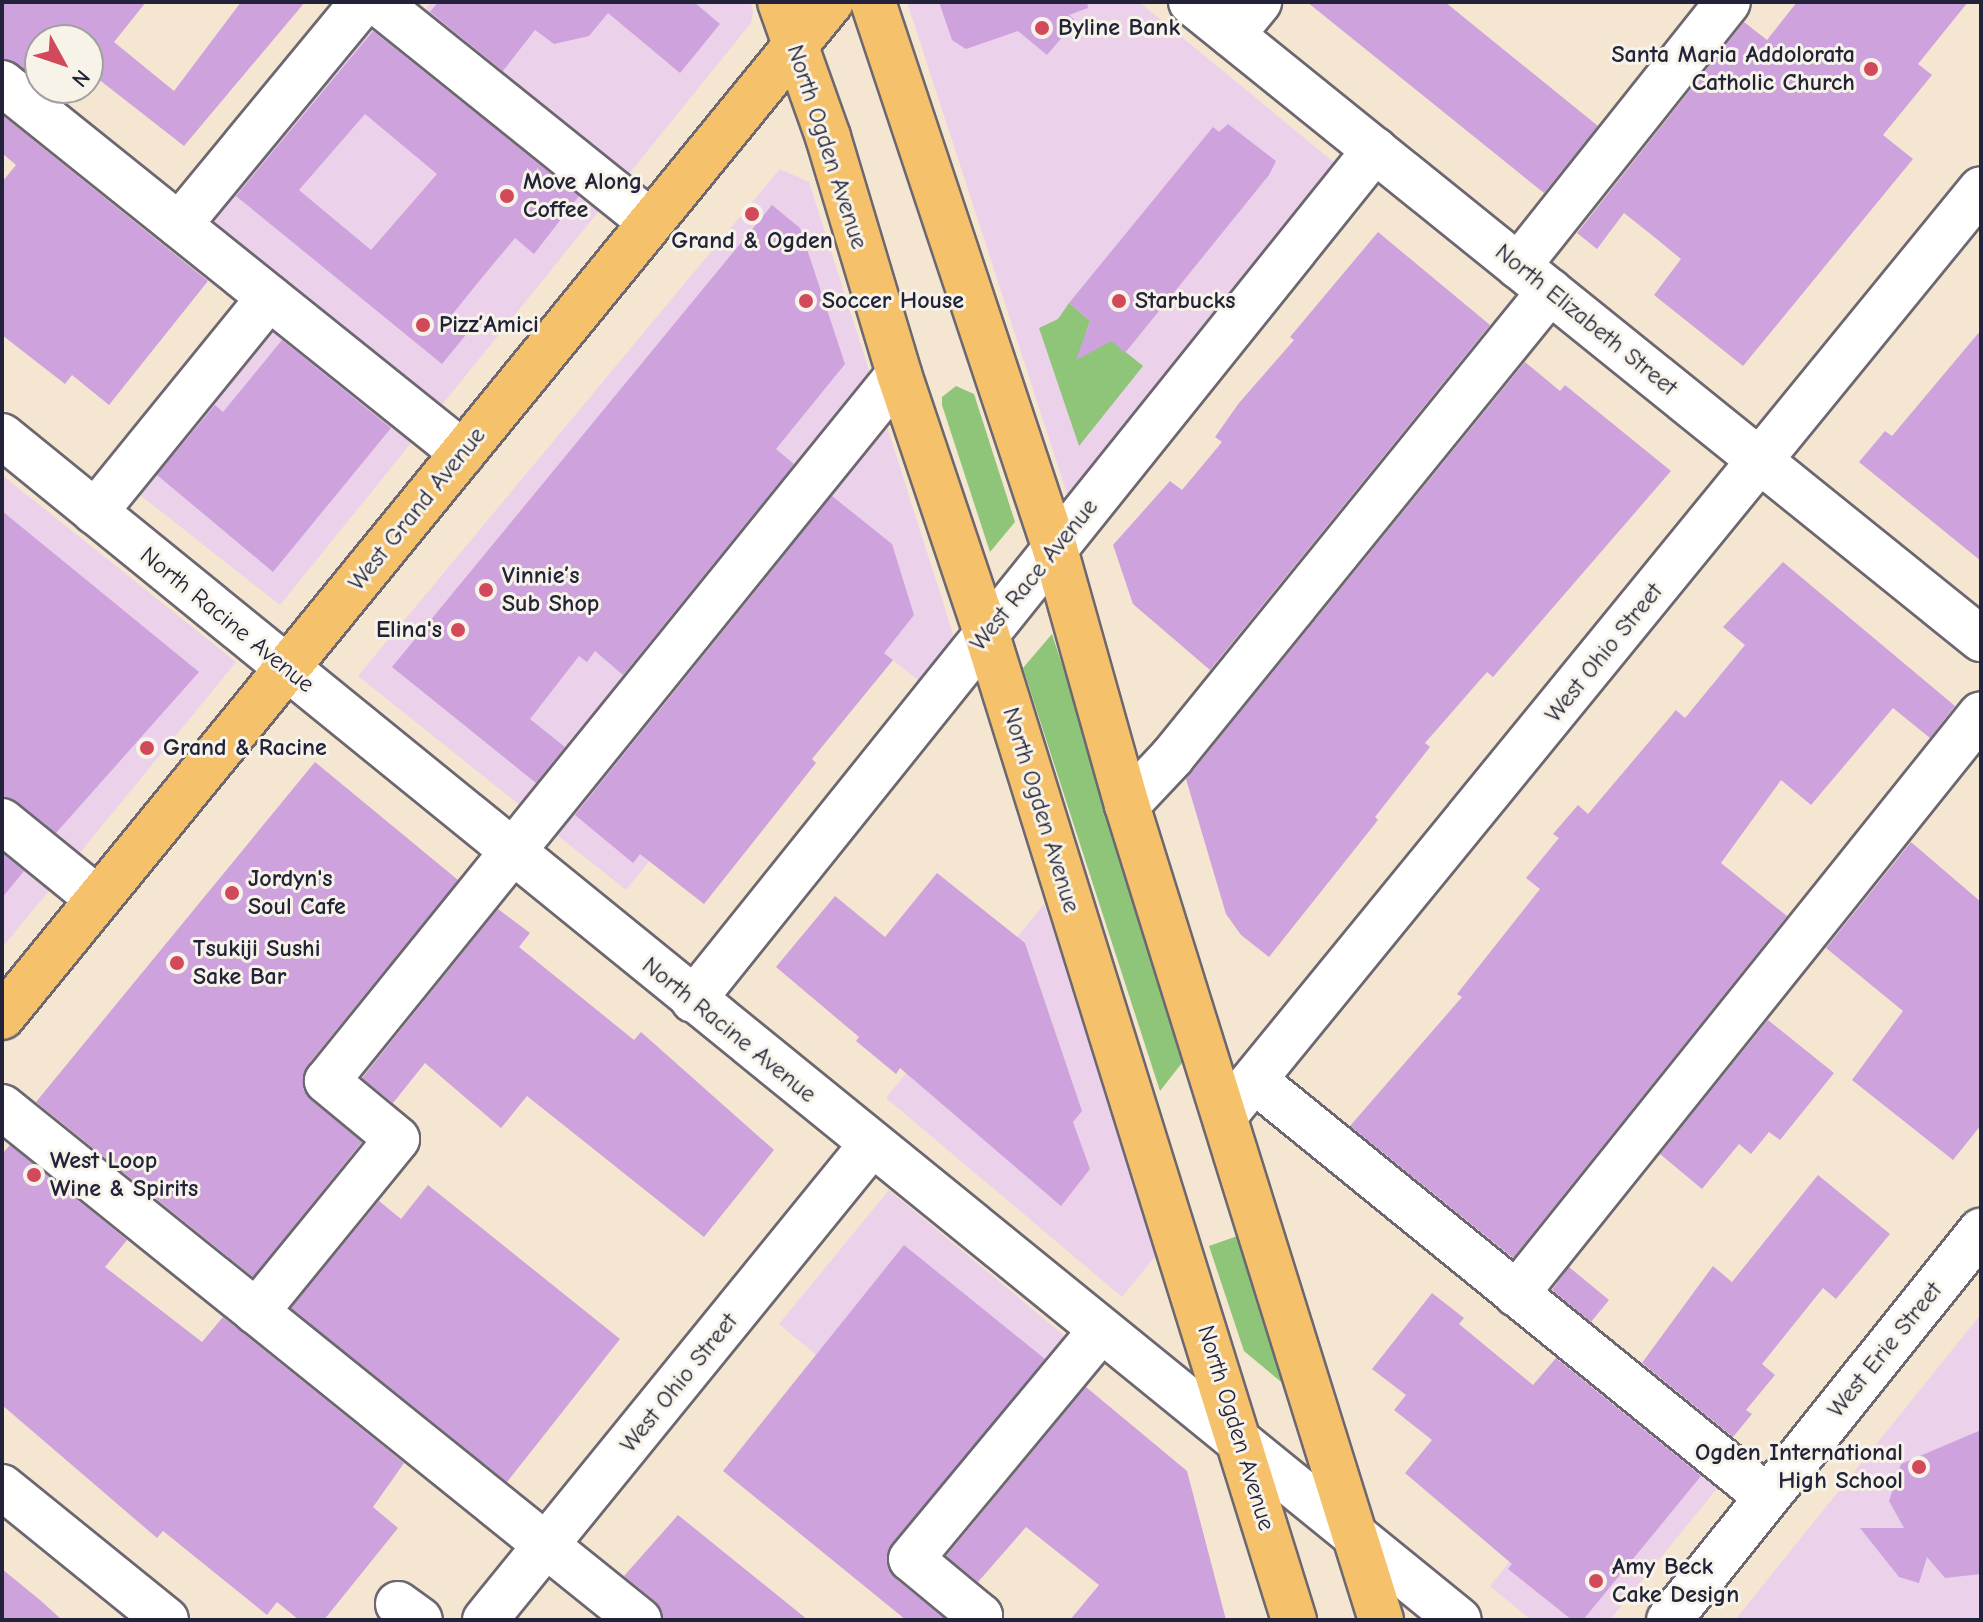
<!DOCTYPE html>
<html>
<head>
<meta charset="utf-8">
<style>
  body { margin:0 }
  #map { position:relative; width:1983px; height:1622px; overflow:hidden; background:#f4e6d1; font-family:"Comic Neue",sans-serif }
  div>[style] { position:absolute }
  .built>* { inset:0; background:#ecd1ea }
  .green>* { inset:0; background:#8ec578 }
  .building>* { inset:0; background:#cea3dd }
  .roads { filter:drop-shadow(2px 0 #6c6770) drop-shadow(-2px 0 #6c6770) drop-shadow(0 2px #6c6770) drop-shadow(0 -2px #6c6770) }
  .minor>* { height:44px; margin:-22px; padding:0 22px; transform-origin:22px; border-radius:22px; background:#fff }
  .major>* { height:44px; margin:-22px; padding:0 22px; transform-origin:22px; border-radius:22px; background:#f6c16b }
  .dots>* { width:22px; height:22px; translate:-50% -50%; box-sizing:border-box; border:4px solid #f7f3e8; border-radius:50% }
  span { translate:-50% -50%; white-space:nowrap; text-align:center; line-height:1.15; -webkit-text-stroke:6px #f7f3e8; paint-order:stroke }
  .poi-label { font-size:24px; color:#22223b; font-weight:700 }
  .left { translate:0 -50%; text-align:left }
  .right { translate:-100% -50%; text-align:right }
  .street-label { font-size:24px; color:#22223b }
  .frame { position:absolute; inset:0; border:4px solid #22223b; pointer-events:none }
  .north { position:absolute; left:24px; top:24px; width:80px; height:80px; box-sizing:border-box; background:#f7f3e8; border:2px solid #a29fa3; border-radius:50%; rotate:130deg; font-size:22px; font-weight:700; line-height:32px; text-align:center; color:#22223b }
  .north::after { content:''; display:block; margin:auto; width:28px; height:36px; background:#d1495b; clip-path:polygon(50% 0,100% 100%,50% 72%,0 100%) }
</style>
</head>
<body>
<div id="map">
  <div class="built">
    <div style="clip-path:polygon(363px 2px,409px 28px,431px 2px,751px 2px,753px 12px,751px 23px,280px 605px,121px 480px,269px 298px,179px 225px)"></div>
    <div style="clip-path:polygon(907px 2px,1139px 2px,1336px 164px,1068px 497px)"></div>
    <div style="clip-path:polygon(780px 169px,809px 182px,954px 637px,919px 681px,757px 551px,639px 696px,725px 767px,626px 890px,358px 676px)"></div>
    <div style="clip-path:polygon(2px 475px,236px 662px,2px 948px)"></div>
    <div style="clip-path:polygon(1044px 904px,1162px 1248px,1122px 1297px,886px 1098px)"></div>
    <div style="clip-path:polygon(889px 1190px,1083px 1351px,973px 1485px,779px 1324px)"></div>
    <div style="clip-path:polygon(1981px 1314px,1981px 1620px,1735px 1620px)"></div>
    <div style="clip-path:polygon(1642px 1396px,1732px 1470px,1610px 1620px,1531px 1620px,1490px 1586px)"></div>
  </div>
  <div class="green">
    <div style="clip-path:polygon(1069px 303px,1090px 321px,1086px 332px,1090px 344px,1112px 341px,1143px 366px,1079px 446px,1039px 328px,1058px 319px)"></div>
    <div style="clip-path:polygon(956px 386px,974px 394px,1015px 522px,990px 552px,942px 405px,942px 397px)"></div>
    <div style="clip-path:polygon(1052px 634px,1189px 1054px,1160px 1091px,1023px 668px)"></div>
    <div style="clip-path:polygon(1246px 1233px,1292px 1391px,1244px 1351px,1209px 1246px)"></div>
  </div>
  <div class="building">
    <div style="clip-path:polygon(2px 2px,146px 2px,114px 42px,174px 91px,241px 2px,305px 2px,184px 146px,88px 71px,88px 40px,40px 40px,40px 81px,2px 59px)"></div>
    <div style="clip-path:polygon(438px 2px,694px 2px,720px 24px,680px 73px,608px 13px,589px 36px,554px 44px,535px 30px,503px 71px,430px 12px)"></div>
    <div style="clip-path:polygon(939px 2px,1087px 2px,1088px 8px,1069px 15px,1076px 21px,1047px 55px,1018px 31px,966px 49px,952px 40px)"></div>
    <div style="clip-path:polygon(1307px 2px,1445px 2px,1598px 126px,1544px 193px)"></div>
    <div style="clip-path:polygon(1797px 2px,1968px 2px,1918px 64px,1932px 75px,1883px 135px,1913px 159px,1743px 366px,1654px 295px,1681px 259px,1653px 236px,1624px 213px,1597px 249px,1577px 233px,1744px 22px,1767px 40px)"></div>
    <div style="clip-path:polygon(evenodd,373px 31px,579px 196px,534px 254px,515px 238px,480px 280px,451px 316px,469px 331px,442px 364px,236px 196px,373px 31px,365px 114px,437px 174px,371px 250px,299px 190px,365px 114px)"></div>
    <div style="clip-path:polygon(2px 115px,208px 281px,109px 405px,72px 375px,65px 384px,2px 335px,2px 182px,16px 165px,2px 153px)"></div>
    <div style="clip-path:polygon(1228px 124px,1276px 161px,1269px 175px,1125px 353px,1112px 341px,1076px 360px,1090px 321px,1069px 303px,1213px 127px,1219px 132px)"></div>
    <div style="clip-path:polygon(772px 205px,800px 228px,845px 364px,776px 449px,794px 464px,623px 675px,595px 651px,587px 662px,579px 656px,530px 719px,565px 747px,536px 783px,392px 667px)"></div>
    <div style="clip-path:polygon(1378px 232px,1490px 325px,1210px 670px,1133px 604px,1113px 545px,1170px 481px,1182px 490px,1222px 442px,1215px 437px,1239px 403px,1294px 340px,1290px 337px)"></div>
    <div style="clip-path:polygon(1981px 330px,1981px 561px,1859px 462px,1885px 431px,1892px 436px)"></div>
    <div style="clip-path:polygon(282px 340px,391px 428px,273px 572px,157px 475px,215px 405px,223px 412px)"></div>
    <div style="clip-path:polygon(1525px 362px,1560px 391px,1565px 385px,1671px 471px,1493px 677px,1487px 672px,1425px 743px,1430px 747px,1375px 817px,1378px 820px,1269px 957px,1241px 935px,1226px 914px,1186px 779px)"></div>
    <div style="clip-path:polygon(832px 496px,892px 544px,914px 615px,884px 653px,893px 660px,812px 759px,816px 763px,704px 904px,640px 854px,633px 863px,575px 815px)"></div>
    <div style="clip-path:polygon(2px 511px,199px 672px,56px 833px,18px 802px,2px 797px)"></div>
    <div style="clip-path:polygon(1783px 562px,1955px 706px,1930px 738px,1893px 708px,1811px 805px,1781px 780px,1721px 863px,1787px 916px,1513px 1258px,1350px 1126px,1462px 997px,1457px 994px,1540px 889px,1526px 878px,1559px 838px,1553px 834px,1578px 805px,1588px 814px,1676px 710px,1685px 718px,1745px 645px,1723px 627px)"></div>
    <div style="clip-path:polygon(315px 762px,458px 880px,307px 1066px,303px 1089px,311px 1100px,362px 1142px,253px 1277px,36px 1102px)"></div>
    <div style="clip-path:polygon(1911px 842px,1981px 902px,1981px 1125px,1953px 1160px,1852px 1080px,1903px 1011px,1826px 948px)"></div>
    <div style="clip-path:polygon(2px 853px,24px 871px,2px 898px)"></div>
    <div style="clip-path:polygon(937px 873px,1025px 943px,1082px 1111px,1073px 1122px,1090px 1169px,1061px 1206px,900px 1068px,896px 1074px,856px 1041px,859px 1037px,776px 967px,835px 896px,885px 937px)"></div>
    <div style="clip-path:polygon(498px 909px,530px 933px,519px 947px,634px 1040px,641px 1032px,774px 1150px,704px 1237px,527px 1096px,501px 1128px,425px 1063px,393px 1103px,362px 1078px)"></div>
    <div style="clip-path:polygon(1768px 1020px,1834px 1073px,1780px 1140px,1769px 1132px,1751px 1154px,1739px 1144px,1702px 1189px,1660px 1154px)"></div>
    <div style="clip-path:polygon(10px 1145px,127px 1240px,105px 1267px,202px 1342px,223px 1317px,404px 1463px,373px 1507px,398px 1528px,324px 1620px,299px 1620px,277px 1602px,267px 1615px,163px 1531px,157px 1538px,2px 1405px,2px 1154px)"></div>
    <div style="clip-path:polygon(1818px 1175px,1890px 1234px,1836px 1299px,1823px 1288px,1762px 1364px,1775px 1375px,1746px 1410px,1752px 1414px,1733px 1437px,1642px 1363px,1713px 1266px,1732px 1282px)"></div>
    <div style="clip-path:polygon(428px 1185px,620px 1339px,507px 1482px,291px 1308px,379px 1201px,401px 1219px)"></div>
    <div style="clip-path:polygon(904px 1245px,1045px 1359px,887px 1554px,895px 1578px,946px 1620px,906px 1620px,723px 1471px)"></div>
    <div style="clip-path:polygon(1569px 1267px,1609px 1300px,1591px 1322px,1552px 1290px)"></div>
    <div style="clip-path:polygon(1432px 1293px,1464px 1318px,1459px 1324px,1533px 1385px,1556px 1358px,1701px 1476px,1583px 1620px,1572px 1620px,1508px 1569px,1512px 1564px,1405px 1473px,1432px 1440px,1394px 1410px,1406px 1395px,1372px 1369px)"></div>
    <div style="clip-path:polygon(1086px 1387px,1187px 1471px,1226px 1620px,1070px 1620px,1099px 1585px,1026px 1527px,978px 1582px,946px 1556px)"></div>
    <div style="clip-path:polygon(1981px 1430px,1981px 1574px,1945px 1578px,1927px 1557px,1919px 1583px,1899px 1577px,1860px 1528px,1904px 1528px,1889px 1501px,1901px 1464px)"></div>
    <div style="clip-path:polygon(678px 1515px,808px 1620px,663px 1620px,655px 1601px,624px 1576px)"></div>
    <div style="clip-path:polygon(2px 1569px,40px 1600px,62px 1620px,2px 1620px)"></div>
  </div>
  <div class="roads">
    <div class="minor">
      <div style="left:377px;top:2px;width:351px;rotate:38.8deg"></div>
      <div style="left:1191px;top:2px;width:1015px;rotate:38.88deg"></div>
      <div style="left:1232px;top:35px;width:43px;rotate:-50.7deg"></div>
      <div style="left:2px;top:83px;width:591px;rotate:38.75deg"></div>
      <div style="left:179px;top:225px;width:289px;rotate:-50.5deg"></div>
      <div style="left:1518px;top:266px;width:337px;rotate:-51.5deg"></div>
      <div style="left:2px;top:436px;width:1877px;rotate:39.1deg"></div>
      <div style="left:95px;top:512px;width:276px;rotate:-50.9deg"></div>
      <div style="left:1127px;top:805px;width:66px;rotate:-46.8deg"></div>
      <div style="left:1172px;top:757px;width:600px;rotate:-50.95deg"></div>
      <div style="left:2px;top:821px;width:124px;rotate:39.1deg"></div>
      <div style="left:693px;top:1000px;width:1090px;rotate:-51.26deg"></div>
      <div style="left:1254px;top:1080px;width:661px;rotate:39.11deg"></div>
      <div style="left:2px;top:1107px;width:818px;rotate:38.85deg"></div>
      <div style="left:1225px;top:1115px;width:1195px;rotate:-50.77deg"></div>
      <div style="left:1516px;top:1294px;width:743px;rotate:-51.28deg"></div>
      <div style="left:256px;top:1312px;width:223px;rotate:-50.8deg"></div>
      <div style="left:397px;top:1139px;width:91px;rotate:-140.4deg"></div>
      <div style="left:327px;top:1081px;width:909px;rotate:-51.03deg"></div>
      <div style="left:2px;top:1487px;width:211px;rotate:39deg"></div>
      <div style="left:398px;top:1604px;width:27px;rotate:36deg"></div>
      <div style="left:485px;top:1620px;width:612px;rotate:-50.9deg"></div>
      <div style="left:977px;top:1620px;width:5px;rotate:-53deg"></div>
      <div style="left:980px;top:1616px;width:89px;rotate:-140.4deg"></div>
      <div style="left:911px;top:1559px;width:296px;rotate:-50.3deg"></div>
      <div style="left:1669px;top:1620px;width:499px;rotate:-51.3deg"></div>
    </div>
    <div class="major">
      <div style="left:780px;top:2px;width:143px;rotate:70.4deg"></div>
      <div style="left:828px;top:137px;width:247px;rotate:73.3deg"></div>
      <div style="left:899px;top:374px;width:275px;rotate:71.4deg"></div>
      <div style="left:987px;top:635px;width:1032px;rotate:72.69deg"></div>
      <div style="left:873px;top:2px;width:576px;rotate:71.6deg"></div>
      <div style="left:1055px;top:549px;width:266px;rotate:74.3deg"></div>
      <div style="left:1127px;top:805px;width:854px;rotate:72.69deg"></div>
      <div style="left:2px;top:1017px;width:1311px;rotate:-50.76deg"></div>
    </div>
  </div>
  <div class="dots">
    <div style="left:1042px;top:28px;background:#d1495b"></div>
    <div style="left:1871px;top:69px;background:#d1495b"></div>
    <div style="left:507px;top:196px;background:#d1495b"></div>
    <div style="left:752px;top:214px;background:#d1495b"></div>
    <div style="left:806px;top:301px;background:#d1495b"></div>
    <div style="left:1119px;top:301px;background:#d1495b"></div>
    <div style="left:423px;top:325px;background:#d1495b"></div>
    <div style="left:486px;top:590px;background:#d1495b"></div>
    <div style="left:458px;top:630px;background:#d1495b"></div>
    <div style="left:147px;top:748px;background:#d1495b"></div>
    <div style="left:232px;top:893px;background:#d1495b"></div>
    <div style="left:177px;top:963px;background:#d1495b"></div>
    <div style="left:34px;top:1175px;background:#d1495b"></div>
    <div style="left:1919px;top:1467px;background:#d1495b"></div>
    <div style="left:1596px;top:1581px;background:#d1495b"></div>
  </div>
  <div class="poi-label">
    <span class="left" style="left:1058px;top:28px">Byline Bank</span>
    <span class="right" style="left:1855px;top:69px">Santa Maria Addolorata<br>Catholic Church</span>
    <span class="left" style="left:523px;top:196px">Move Along<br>Coffee</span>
    <span style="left:752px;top:241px">Grand &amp; Ogden</span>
    <span class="left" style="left:822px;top:301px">Soccer House</span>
    <span class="left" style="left:1135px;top:301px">Starbucks</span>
    <span class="left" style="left:439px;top:325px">Pizz’Amici</span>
    <span class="left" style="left:502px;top:590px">Vinnie’s<br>Sub Shop</span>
    <span class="right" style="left:442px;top:630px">Elina's</span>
    <span class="left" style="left:163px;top:748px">Grand &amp; Racine</span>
    <span class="left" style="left:248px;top:893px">Jordyn's<br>Soul Cafe</span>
    <span class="left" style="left:193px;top:963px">Tsukiji Sushi<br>Sake Bar</span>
    <span class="left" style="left:50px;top:1175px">West Loop<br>Wine &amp; Spirits</span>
    <span class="right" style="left:1903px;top:1467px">Ogden International<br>High School</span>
    <span class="left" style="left:1612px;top:1581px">Amy Beck<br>Cake Design</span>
  </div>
  <div class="street-label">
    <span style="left:827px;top:147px;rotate:72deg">North Ogden Avenue</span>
    <span style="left:1586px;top:320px;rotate:39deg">North Elizabeth Street</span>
    <span style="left:417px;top:509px;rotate:-51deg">West Grand Avenue</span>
    <span style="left:1034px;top:575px;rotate:-51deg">West Race Avenue</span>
    <span style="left:227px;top:620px;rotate:39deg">North Racine Avenue</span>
    <span style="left:1604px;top:653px;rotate:-51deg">West Ohio Street</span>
    <span style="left:1041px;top:810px;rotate:73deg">North Ogden Avenue</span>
    <span style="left:729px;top:1030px;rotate:39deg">North Racine Avenue</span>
    <span style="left:1885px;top:1350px;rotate:-51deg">West Erie Street</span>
    <span style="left:679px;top:1383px;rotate:-51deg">West Ohio Street</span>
    <span style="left:1236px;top:1428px;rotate:73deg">North Ogden Avenue</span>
  </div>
  <div class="frame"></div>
  <div class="north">N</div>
</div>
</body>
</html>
